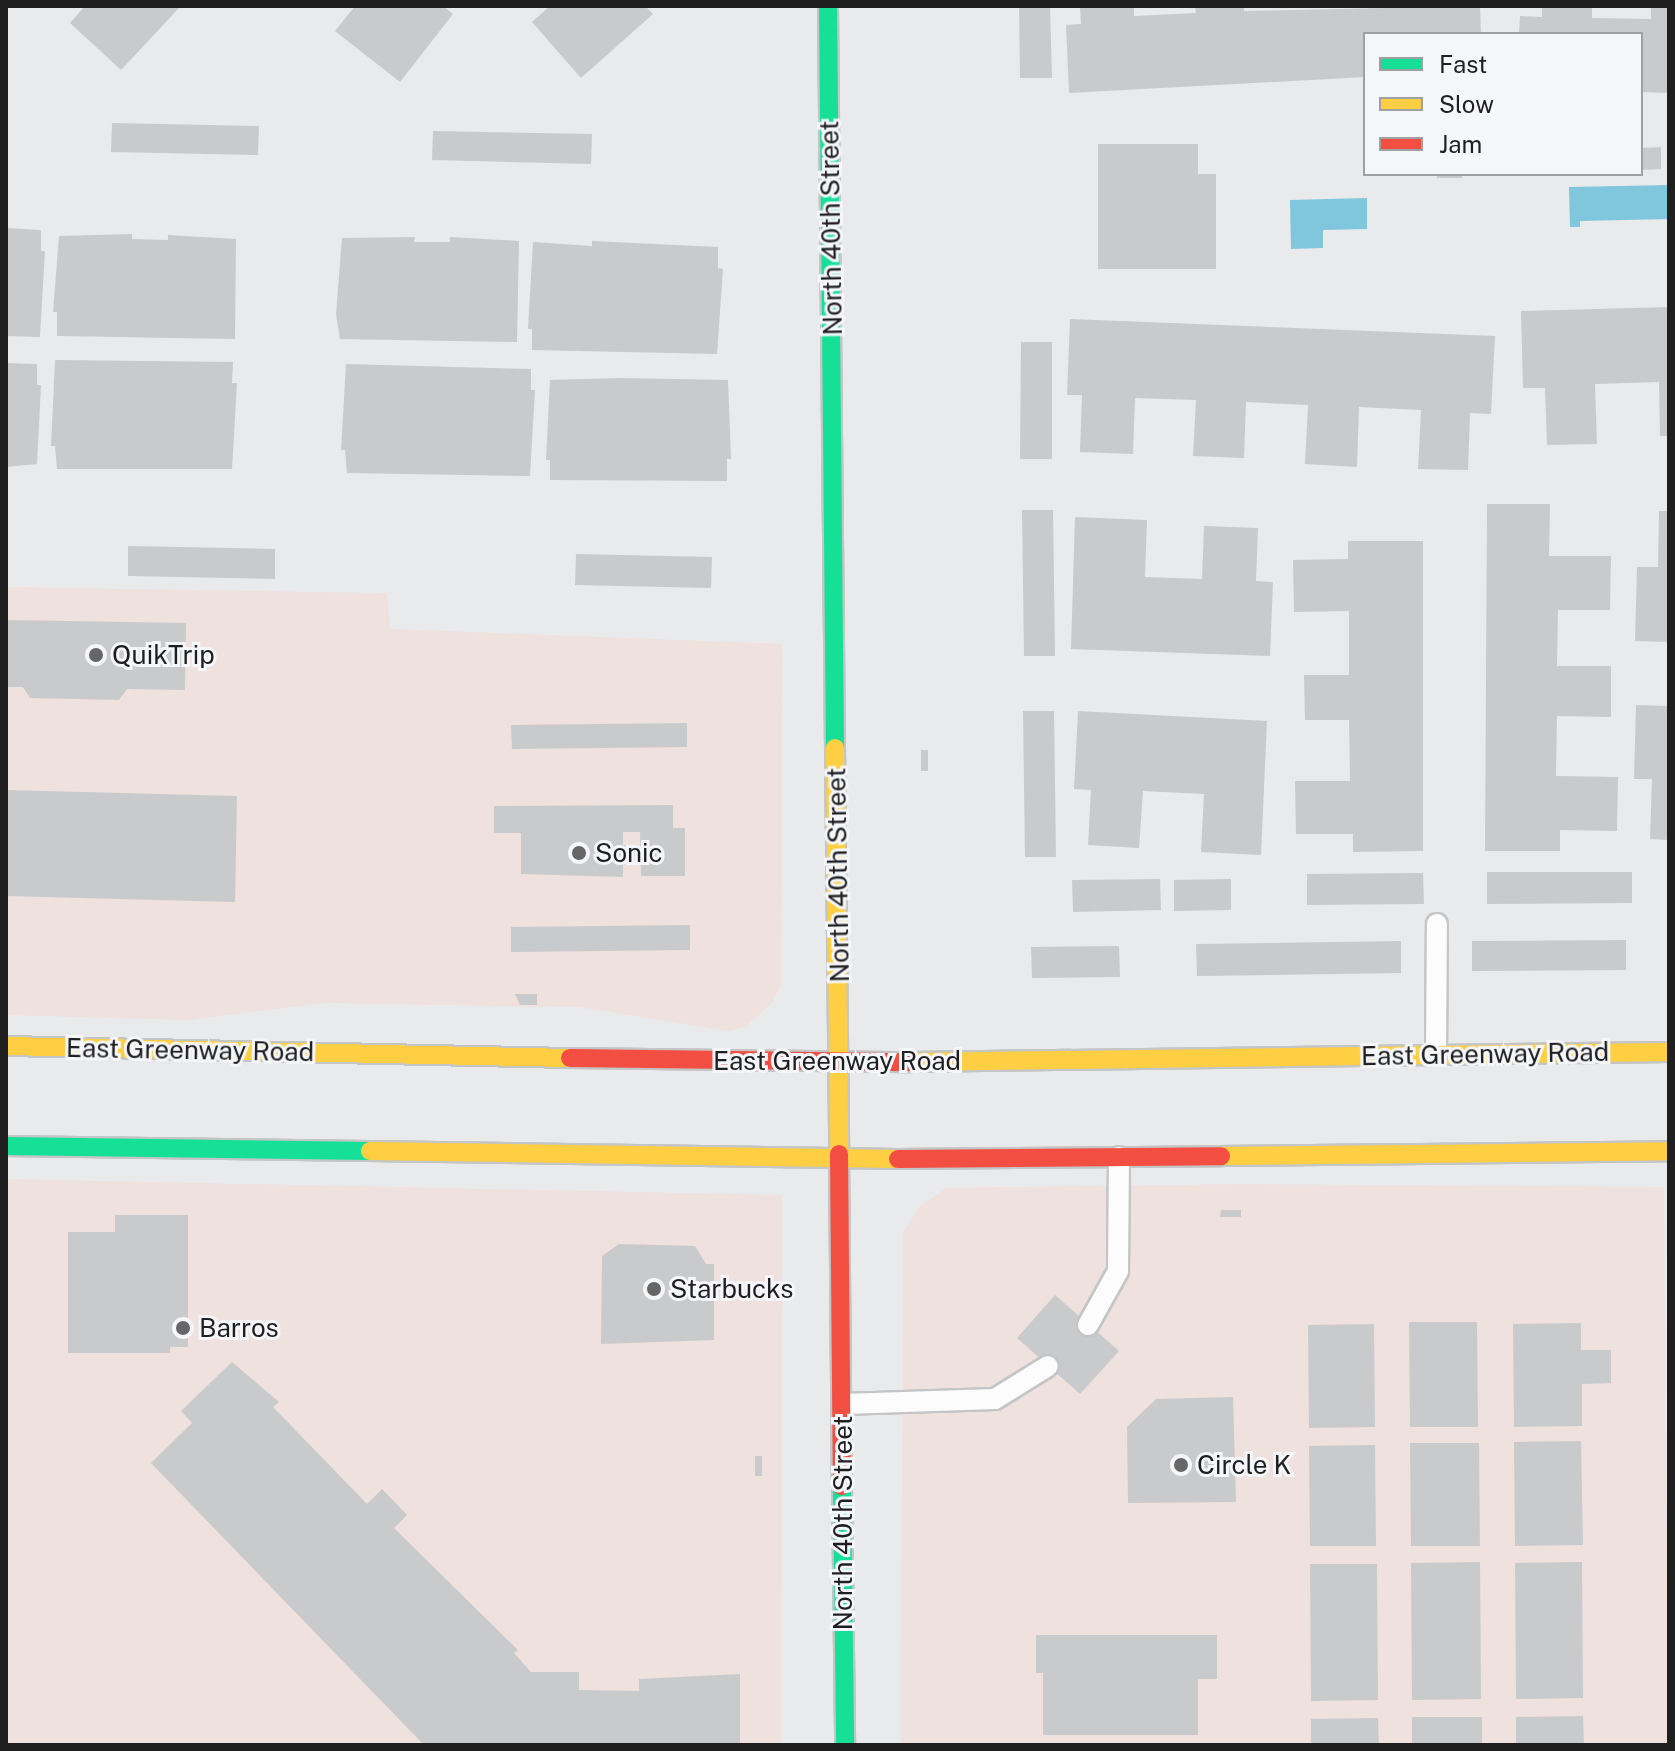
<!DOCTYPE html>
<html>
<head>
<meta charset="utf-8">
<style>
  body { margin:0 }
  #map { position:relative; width:1675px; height:1751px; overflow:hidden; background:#e9eaeb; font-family:"Public Sans",sans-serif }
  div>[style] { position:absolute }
  .commercial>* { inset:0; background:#eee1de }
  .water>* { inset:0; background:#80c7dd }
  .building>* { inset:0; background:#c9cacb }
  .roads { filter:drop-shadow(2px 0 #c4c5c6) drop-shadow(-2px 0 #c4c5c6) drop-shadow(0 2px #c4c5c6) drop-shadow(0 -2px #c4c5c6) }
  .lane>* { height:20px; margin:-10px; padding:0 10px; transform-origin:10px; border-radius:10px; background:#fcfcfc }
  .fast>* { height:18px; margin:-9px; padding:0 9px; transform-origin:9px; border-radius:9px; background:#16e098 }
  .slow>* { height:18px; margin:-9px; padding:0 9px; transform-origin:9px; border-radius:9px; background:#ffcf43 }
  .jam>* { height:18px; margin:-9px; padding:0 9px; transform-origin:9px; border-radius:9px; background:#f24e42 }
  .dots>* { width:22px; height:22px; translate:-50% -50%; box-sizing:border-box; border:4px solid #f5f6f9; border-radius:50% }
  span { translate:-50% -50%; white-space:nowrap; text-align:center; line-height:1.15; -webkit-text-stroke:6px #f5f6f9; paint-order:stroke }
  .street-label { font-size:26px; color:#1f1f20 }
  .poi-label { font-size:26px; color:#1f1f20 }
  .left { translate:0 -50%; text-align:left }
  .frame { position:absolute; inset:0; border:8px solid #1f1f20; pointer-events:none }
  .legend { position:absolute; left:1363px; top:32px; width:280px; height:144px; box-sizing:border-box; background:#f5f6f9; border:2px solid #9fa0a2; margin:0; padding:10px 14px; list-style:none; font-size:24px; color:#1f1f20 }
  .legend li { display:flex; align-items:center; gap:16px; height:40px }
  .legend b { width:40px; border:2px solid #9fa0a2 }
</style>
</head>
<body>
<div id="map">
  <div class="commercial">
    <div style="clip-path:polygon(6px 587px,387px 593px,390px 629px,782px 644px,781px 983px,773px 1002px,745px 1027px,728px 1031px,579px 1007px,325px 1003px,188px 1020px,6px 1015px)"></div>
    <div style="clip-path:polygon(6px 1179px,782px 1195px,781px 1745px,6px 1745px)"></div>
    <div style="clip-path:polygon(1249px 1184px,1664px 1187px,1668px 1745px,901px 1745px,903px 1233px,920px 1206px,946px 1188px)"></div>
  </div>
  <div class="water">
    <div style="clip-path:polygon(1669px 185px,1669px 219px,1580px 221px,1580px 227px,1570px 227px,1569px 187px)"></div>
    <div style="clip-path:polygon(1367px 198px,1367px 229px,1323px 230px,1323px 248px,1291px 249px,1290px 200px)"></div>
  </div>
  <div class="building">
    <div style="clip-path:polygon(85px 6px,177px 6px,179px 8px,121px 70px,70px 23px)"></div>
    <div style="clip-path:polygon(355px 6px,443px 6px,453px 14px,400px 82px,335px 31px)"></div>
    <div style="clip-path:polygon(550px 6px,645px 6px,653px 14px,581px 78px,532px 22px)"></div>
    <div style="clip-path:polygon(1019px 6px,1050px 6px,1052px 78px,1020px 78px)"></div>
    <div style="clip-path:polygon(1080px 6px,1134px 6px,1134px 16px,1196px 13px,1195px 6px,1244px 6px,1244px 11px,1480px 6px,1481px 34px,1365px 34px,1365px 77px,1069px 93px,1066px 25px,1081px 24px)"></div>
    <div style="clip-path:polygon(1542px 6px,1592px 6px,1592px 18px,1651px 19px,1651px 6px,1669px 6px,1669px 93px,1641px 92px,1641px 34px,1519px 34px,1520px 16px,1542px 17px)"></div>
    <div style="clip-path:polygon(112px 123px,259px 126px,258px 155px,111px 152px)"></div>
    <div style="clip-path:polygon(433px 131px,592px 134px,591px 164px,432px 160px)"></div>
    <div style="clip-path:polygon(1098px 144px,1198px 144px,1198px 174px,1216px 174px,1216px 269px,1098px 269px)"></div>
    <div style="clip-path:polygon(1661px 147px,1661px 169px,1641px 170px,1641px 148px)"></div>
    <div style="clip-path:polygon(1437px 174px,1462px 174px,1462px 178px,1437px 178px)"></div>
    <div style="clip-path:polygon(6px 228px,41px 230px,41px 251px,45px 251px,40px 337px,6px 336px)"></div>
    <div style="clip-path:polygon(132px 234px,132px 239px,168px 240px,168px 235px,236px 239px,235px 339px,57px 336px,57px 312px,53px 312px,59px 236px)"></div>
    <div style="clip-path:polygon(415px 237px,414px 242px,450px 242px,450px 237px,519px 241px,517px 342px,340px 339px,336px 314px,342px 238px)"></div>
    <div style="clip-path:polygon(592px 241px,718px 247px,718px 268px,723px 269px,717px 354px,532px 350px,532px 329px,528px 329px,533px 242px,592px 246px)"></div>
    <div style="clip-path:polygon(1669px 307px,1669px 436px,1660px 436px,1659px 382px,1595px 384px,1597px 444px,1547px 445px,1545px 388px,1523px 388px,1521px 311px)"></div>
    <div style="clip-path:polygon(1070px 319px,1495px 336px,1491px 414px,1470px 413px,1468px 470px,1418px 469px,1421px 410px,1359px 407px,1357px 467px,1305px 464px,1308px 405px,1246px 402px,1244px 458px,1193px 456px,1196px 400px,1135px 398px,1133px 454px,1080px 452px,1082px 395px,1067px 395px)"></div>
    <div style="clip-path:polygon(1021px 342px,1052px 342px,1052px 459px,1020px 459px)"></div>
    <div style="clip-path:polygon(55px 360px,233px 362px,232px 383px,237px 383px,232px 469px,57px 469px,55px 446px,51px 446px)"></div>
    <div style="clip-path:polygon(6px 363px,37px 364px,37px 385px,41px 385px,37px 464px,6px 467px)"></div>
    <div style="clip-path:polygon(346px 364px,531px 369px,531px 390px,535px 390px,530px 476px,347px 473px,345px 450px,341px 450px)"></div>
    <div style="clip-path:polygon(620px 378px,728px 380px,731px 459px,727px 459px,727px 481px,550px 480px,550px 460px,546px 460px,550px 380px)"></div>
    <div style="clip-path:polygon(1487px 504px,1550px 504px,1549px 556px,1611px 556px,1610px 610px,1558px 610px,1557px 666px,1611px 666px,1611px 717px,1557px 716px,1556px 776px,1618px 777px,1617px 831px,1560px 830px,1560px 851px,1485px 851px)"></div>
    <div style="clip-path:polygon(1022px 510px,1053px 510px,1055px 656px,1024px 656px)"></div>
    <div style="clip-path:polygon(1659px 511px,1669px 511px,1669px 642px,1635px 641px,1637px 567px,1658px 567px)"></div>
    <div style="clip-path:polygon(1075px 517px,1147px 520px,1145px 577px,1202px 579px,1204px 526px,1258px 528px,1256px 581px,1273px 582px,1270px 656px,1071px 649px)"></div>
    <div style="clip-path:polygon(1348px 541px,1423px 541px,1423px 851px,1353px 852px,1353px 834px,1296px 834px,1295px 781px,1350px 781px,1349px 720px,1305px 720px,1304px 675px,1349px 675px,1349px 611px,1294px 612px,1293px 560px,1348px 559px)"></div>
    <div style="clip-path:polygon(128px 546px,275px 549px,275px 579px,128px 576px)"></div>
    <div style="clip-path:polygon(576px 554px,712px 557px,711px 588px,575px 585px)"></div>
    <div style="clip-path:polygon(6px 620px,186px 623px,185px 690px,127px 689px,119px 700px,30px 698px,23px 687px,6px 687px)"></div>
    <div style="clip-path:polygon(1636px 705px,1669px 706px,1669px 840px,1650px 839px,1652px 779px,1634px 779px)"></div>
    <div style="clip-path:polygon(1023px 711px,1054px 711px,1056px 857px,1025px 857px)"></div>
    <div style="clip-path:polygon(1078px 711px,1267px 721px,1261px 855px,1201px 852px,1204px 794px,1143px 791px,1139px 848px,1088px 845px,1091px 790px,1074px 789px)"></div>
    <div style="clip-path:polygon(687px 723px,687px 747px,512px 749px,511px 725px)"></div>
    <div style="clip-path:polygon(921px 750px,928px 750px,928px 771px,921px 771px)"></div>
    <div style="clip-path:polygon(6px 790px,237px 796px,235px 902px,6px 896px)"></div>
    <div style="clip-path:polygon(673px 805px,673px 828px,685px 828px,685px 876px,641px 876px,640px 832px,623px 832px,623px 845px,636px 845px,636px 861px,623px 861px,623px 877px,521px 874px,521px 833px,494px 833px,494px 806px)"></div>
    <div style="clip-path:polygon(1487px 872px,1632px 872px,1632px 903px,1487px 904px)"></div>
    <div style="clip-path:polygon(1423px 873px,1424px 904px,1307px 905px,1307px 874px)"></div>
    <div style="clip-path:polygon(1160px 879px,1161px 910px,1073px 912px,1072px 880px)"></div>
    <div style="clip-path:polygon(1231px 879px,1231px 910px,1174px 911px,1174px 880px)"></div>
    <div style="clip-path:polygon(690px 925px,690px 950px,511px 952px,511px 927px)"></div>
    <div style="clip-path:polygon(1626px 940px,1626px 970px,1472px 971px,1472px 941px)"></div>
    <div style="clip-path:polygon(1401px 941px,1401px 973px,1197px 976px,1196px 944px)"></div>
    <div style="clip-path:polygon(1119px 946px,1120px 977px,1032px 978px,1031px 947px)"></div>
    <div style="clip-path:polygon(515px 994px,537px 994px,537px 1005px,520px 1005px)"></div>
    <div style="clip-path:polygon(1221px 1210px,1241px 1210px,1241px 1217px,1220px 1217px)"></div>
    <div style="clip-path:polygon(115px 1215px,188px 1215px,188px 1347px,170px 1347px,170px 1353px,68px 1353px,68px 1232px,115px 1232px)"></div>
    <div style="clip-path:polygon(619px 1244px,695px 1246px,706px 1264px,714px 1264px,714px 1283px,706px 1283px,706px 1294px,714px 1294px,714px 1340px,601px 1344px,602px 1256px)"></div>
    <div style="clip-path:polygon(1055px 1295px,1119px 1351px,1080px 1394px,1017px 1338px)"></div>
    <div style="clip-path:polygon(1409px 1322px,1477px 1322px,1478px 1427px,1410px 1427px)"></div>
    <div style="clip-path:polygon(1581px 1323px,1581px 1350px,1611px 1350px,1611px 1383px,1582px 1384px,1582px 1426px,1514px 1427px,1513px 1324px)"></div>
    <div style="clip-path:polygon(1374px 1324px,1375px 1427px,1309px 1428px,1308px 1325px)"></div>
    <div style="clip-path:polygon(232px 1362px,279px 1402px,273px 1407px,367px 1504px,382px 1489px,407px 1515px,394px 1528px,518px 1650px,514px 1653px,531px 1672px,579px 1672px,579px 1690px,639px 1691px,639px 1679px,740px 1674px,740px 1745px,424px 1745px,151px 1463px,192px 1423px,181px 1411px)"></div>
    <div style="clip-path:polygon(1233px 1397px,1236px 1502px,1128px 1503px,1127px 1427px,1156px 1399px)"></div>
    <div style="clip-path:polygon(1581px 1441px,1583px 1545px,1515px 1546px,1514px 1442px)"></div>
    <div style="clip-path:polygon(1410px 1443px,1479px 1443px,1480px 1546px,1411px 1546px)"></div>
    <div style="clip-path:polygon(1375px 1445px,1376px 1546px,1310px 1546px,1309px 1446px)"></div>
    <div style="clip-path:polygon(755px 1456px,762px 1456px,762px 1476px,755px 1476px)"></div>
    <div style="clip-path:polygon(1480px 1562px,1481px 1699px,1412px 1700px,1411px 1563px)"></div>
    <div style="clip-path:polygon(1582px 1562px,1583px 1698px,1516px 1699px,1515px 1563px)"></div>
    <div style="clip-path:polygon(1310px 1564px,1377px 1564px,1378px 1700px,1311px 1701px)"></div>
    <div style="clip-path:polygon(1036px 1635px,1217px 1635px,1217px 1679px,1198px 1679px,1198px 1735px,1043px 1735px,1043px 1673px,1036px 1673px)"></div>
    <div style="clip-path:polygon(1583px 1716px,1584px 1745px,1516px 1745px,1516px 1717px)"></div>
    <div style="clip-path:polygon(1412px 1717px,1482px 1717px,1482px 1745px,1412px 1745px)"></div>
    <div style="clip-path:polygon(1378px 1718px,1379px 1745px,1311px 1745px,1311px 1719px)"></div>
  </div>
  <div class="roads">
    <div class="lane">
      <div style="left:1436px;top:1055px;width:131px;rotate:-89.6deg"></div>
      <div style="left:1088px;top:1325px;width:62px;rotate:-60.9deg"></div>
      <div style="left:1118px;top:1271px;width:114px;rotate:-89.5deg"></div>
      <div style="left:843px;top:1404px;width:152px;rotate:-1.9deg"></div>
      <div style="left:995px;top:1399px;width:62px;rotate:-31.9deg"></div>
    </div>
    <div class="fast">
      <div style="left:828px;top:6px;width:742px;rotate:89.46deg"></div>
      <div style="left:6px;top:1146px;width:364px;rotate:0.8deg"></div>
      <div style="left:842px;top:1486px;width:259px;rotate:89.3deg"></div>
    </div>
    <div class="slow">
      <div style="left:835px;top:748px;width:406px;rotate:89.4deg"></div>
      <div style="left:6px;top:1046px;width:564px;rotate:1.22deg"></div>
      <div style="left:911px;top:1062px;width:758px;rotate:-0.76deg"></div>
      <div style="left:370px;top:1151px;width:528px;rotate:0.87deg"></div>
      <div style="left:1221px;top:1156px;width:448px;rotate:-0.6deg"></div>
    </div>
    <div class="jam">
      <div style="left:570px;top:1058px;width:341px;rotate:0.7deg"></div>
      <div style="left:839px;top:1154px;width:332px;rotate:89.5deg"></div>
      <div style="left:898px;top:1159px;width:323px;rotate:-0.5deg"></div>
    </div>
  </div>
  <div class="dots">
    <div style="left:96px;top:655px;background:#666667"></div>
    <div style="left:579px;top:853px;background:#666667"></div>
    <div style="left:654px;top:1289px;background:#666667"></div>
    <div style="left:183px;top:1328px;background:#666667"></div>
    <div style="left:1181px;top:1465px;background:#666667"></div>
  </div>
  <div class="street-label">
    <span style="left:831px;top:228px;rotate:-91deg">North 40th Street</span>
    <span style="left:838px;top:875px;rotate:-91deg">North 40th Street</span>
    <span style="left:190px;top:1050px;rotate:1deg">East Greenway Road</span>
    <span style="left:1485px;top:1054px;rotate:-1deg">East Greenway Road</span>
    <span style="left:837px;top:1061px">East Greenway Road</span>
    <span style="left:843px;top:1523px;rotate:-90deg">North 40th Street</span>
  </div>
  <div class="poi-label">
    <span class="left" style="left:112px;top:655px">QuikTrip</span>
    <span class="left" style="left:595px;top:853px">Sonic</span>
    <span class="left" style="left:670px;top:1289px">Starbucks</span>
    <span class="left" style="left:199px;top:1328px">Barros</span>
    <span class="left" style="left:1197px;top:1465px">Circle K</span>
  </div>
  <div class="frame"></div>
  <ul class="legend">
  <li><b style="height:10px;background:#16e098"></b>Fast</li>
  <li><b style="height:10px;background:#ffcf43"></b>Slow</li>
  <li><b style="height:10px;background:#f24e42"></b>Jam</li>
  </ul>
</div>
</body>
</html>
